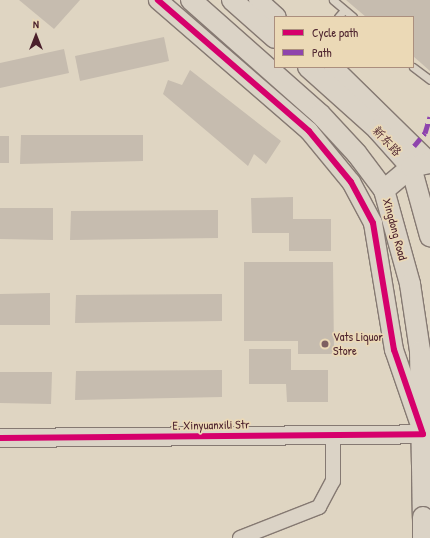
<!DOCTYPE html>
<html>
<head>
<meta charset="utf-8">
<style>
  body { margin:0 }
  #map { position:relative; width:430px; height:538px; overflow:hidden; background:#dfd5c2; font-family:"Patrick Hand","LXGW WenKai TC",sans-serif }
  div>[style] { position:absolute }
  .building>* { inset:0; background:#c6bcaf }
  .roads { filter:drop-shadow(1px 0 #857972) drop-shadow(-1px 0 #857972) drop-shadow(0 1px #857972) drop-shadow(0 -1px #857972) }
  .service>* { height:7px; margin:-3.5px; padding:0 3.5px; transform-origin:3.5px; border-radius:3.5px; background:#dbd3c6 }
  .minor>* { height:14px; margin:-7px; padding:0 7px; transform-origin:7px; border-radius:7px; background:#dbd3c6 }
  .tertiary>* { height:18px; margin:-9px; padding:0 9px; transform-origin:9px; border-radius:9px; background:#dbd3c6 }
  .secondary>* { height:20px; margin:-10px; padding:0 10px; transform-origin:10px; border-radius:10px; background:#dbd3c6 }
  .bridges { filter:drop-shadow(1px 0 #857972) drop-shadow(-1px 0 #857972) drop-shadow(0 1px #857972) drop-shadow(0 -1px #857972) }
  .secondary-bridge>* { height:20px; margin:-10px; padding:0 10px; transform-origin:10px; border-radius:10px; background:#dbd3c6 }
  .quiet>* { height:5px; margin-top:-2.5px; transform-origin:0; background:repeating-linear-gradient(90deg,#8e44ad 0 10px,transparent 0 15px) }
  .cycleway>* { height:6px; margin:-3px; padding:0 3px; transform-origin:3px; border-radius:3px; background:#d6006c }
  .dots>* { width:11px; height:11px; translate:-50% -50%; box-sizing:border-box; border:2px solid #ebd9b6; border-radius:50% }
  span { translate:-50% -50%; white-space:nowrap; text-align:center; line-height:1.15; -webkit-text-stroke:3.5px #ebd9b6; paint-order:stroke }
  .street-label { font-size:12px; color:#4a1f2b }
  .poi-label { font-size:12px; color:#4a1f2b }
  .left { translate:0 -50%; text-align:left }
  .legend { position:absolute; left:274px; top:16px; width:140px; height:52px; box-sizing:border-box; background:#ebd9b6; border:1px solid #ab8f7e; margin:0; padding:5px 7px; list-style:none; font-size:12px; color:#4a1f2b }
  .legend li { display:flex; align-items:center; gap:8px; height:20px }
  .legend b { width:20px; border:1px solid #ab8f7e }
  .north { position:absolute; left:16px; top:16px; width:40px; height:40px; -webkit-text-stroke:3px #ebd9b6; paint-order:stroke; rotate:0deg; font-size:11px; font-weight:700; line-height:16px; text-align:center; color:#4a1f2b }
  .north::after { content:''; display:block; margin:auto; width:14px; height:18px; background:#4a1f2b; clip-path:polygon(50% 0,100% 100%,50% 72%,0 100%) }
</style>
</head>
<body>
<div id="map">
  <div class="building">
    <div style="clip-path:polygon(19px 0,80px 0,54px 29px)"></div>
    <div style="clip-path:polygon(346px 0,430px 0,430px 71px,413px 56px,413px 17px,366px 17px)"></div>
    <div style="clip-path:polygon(164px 37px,169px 61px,80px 81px,75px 56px)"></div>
    <div style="clip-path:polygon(64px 49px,69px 73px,0 88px,0 63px)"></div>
    <div style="clip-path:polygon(190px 70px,281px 141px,266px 164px,254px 154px,248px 166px,163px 94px,168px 80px,182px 85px)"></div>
    <div style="clip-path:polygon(21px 135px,143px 135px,143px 161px,20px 164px)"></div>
    <div style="clip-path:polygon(0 136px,9px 136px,9px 163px,0 163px)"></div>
    <div style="clip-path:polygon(293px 197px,293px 219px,331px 219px,331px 251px,289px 251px,289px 233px,252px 233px,251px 198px)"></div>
    <div style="clip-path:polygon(0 208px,53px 208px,53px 240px,0 239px)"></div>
    <div style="clip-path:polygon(218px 210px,218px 238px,70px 240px,71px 211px)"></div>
    <div style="clip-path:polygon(244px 262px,333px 262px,334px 354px,298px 354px,298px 341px,244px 341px)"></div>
    <div style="clip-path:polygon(50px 293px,50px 325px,0 325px,0 294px)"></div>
    <div style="clip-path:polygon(222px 294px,222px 321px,75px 323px,76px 295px)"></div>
    <div style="clip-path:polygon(249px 349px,291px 349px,291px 370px,328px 370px,328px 402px,287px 402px,286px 384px,249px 384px)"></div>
    <div style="clip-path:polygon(222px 370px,222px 397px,75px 400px,76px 371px)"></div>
    <div style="clip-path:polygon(0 372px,52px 372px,51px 404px,0 403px)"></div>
  </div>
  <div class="roads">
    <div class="service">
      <div style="left:333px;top:0;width:26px;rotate:40deg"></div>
      <div style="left:338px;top:17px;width:9px;rotate:-49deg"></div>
      <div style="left:413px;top:67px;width:21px;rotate:37deg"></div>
    </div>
    <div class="minor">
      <div style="left:240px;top:538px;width:85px;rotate:-21.4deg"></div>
      <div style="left:319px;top:507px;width:30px;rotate:-62deg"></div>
      <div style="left:333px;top:481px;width:46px;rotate:-90deg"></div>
    </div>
    <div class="tertiary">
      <div style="left:258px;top:0;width:25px;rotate:42deg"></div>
      <div style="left:333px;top:67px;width:136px;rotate:44.4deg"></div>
      <div style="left:0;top:438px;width:423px;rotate:-0.5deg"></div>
      <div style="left:423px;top:434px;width:89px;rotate:-109deg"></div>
      <div style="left:394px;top:350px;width:129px;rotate:-99.4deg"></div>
      <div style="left:373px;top:223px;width:47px;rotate:-118.2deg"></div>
      <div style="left:351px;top:182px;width:66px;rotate:-129.5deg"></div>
      <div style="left:309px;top:131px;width:200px;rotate:-139.1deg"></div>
    </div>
    <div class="secondary">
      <div style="left:191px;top:0;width:172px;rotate:41.5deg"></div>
      <div style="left:320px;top:114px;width:54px;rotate:47.2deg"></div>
      <div style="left:357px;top:154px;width:45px;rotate:53.1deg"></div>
      <div style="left:384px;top:190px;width:98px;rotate:74.5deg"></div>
      <div style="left:410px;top:284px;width:68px;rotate:81.5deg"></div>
      <div style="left:420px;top:351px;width:166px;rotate:89deg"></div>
      <div style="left:232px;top:0;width:57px;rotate:41.5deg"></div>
      <div style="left:308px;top:67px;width:93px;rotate:41.9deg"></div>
      <div style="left:377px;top:129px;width:51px;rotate:48.2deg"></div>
      <div style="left:411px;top:167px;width:72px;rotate:74.6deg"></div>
      <div style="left:384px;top:190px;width:35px;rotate:-40deg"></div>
      <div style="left:411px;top:167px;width:19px;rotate:-12deg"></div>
    </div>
  </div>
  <div class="bridges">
    <div class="secondary-bridge">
      <div style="left:423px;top:538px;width:21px;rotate:-90deg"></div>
    </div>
  </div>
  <div class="quiet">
    <div style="left:414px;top:146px;width:17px;rotate:-50deg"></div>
    <div style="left:425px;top:133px;width:17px;rotate:-73deg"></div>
  </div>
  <div class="cycleway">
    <div style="left:0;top:438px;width:423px;rotate:-0.5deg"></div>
    <div style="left:423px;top:434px;width:89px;rotate:-109deg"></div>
    <div style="left:394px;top:350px;width:129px;rotate:-99.4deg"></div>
    <div style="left:373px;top:223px;width:47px;rotate:-118.2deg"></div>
    <div style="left:351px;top:182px;width:66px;rotate:-129.5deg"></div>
    <div style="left:309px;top:131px;width:200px;rotate:-139.1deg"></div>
  </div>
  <div class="dots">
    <div style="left:325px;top:344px;background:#7e5f60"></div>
  </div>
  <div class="street-label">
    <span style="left:387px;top:141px;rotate:47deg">新东路</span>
    <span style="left:395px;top:229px;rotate:75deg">Xingdong Road</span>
    <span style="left:211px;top:425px;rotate:-1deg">E. Xinyuanxili Str</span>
  </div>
  <div class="poi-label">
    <span class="left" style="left:333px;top:344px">Vats Liquor<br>Store</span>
  </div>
  <ul class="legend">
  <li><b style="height:5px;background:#d6006c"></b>Cycle path</li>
  <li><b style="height:5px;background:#8e44ad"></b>Path</li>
  </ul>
  <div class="north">N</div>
</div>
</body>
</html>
